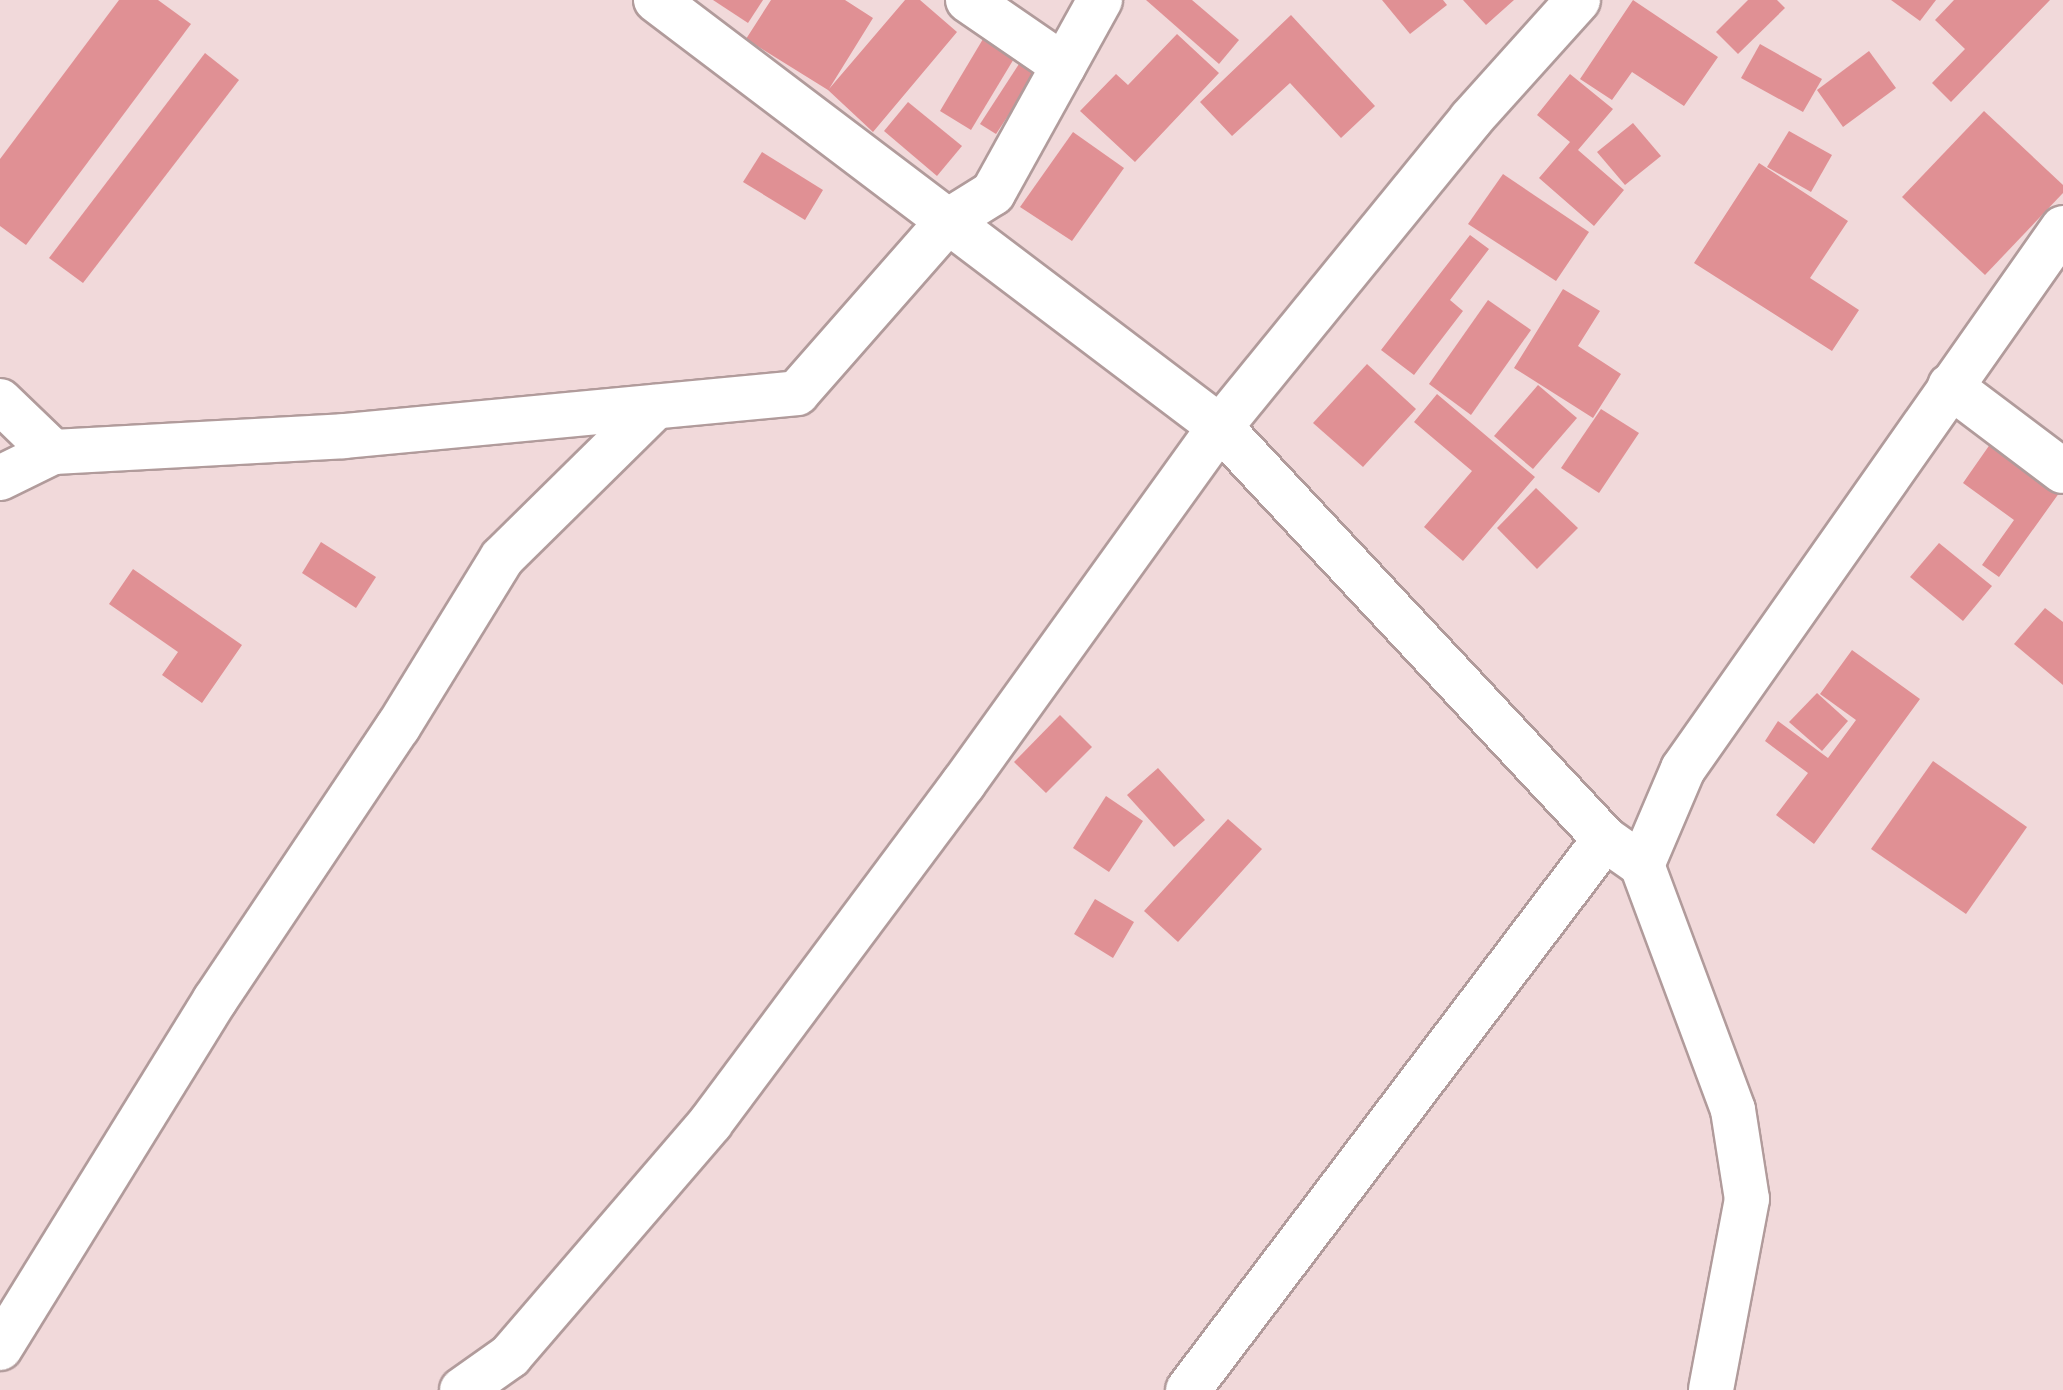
<!DOCTYPE html>
<html>
<head>
<meta charset="utf-8">
<style>
  body { margin:0 }
  #map { position:relative; width:2063px; height:1390px; overflow:hidden; background:#f1d9da; font-family:Mulish,sans-serif }
  div>[style] { position:absolute }
  .building>* { inset:0; background:#e09094 }
  .roads { filter:drop-shadow(2px 0 #b19b9b) drop-shadow(-2px 0 #b19b9b) drop-shadow(0 2px #b19b9b) drop-shadow(0 -2px #b19b9b) }
  .street>* { height:44px; margin:-22px; padding:0 22px; transform-origin:22px; border-radius:22px; background:#fff }
  span { translate:-50% -50%; white-space:nowrap; text-align:center; line-height:1.15; -webkit-text-stroke:8px #ffe7e7; paint-order:stroke }
</style>
</head>
<body>
<div id="map">
  <div class="building">
    <div style="clip-path:polygon(119px 0,158px 0,191px 24px,26px 245px,0 226px,0 159px)"></div>
    <div style="clip-path:polygon(713px 0,763px 0,748px 23px)"></div>
    <div style="clip-path:polygon(771px 0,845px 0,873px 18px,829px 89px,905px 0,920px 0,957px 32px,873px 132px,828px 90px,746px 39px)"></div>
    <div style="clip-path:polygon(1146px 0,1192px 0,1239px 40px,1219px 64px)"></div>
    <div style="clip-path:polygon(1382px 0,1443px 0,1447px 5px,1410px 34px)"></div>
    <div style="clip-path:polygon(1463px 0,1514px 0,1486px 25px)"></div>
    <div style="clip-path:polygon(1633px 0,1718px 57px,1684px 106px,1632px 72px,1612px 100px,1580px 79px)"></div>
    <div style="clip-path:polygon(1748px 0,1777px 0,1785px 8px,1738px 54px,1716px 32px)"></div>
    <div style="clip-path:polygon(1891px 0,1936px 0,1920px 21px)"></div>
    <div style="clip-path:polygon(1954px 0,2050px 0,1951px 102px,1932px 83px,1965px 49px,1935px 20px)"></div>
    <div style="clip-path:polygon(1291px 15px,1375px 106px,1341px 138px,1290px 83px,1232px 136px,1200px 102px)"></div>
    <div style="clip-path:polygon(1177px 34px,1219px 73px,1135px 162px,1080px 111px,1116px 74px,1128px 85px)"></div>
    <div style="clip-path:polygon(983px 39px,1015px 57px,971px 130px,940px 111px)"></div>
    <div style="clip-path:polygon(1760px 44px,1822px 79px,1803px 112px,1741px 78px)"></div>
    <div style="clip-path:polygon(1869px 51px,1896px 88px,1843px 127px,1817px 90px)"></div>
    <div style="clip-path:polygon(205px 53px,239px 80px,83px 283px,49px 258px)"></div>
    <div style="clip-path:polygon(1019px 64px,1035px 75px,996px 134px,980px 124px)"></div>
    <div style="clip-path:polygon(1570px 74px,1613px 109px,1578px 150px,1624px 190px,1594px 226px,1539px 178px,1570px 142px,1537px 115px)"></div>
    <div style="clip-path:polygon(908px 102px,962px 146px,937px 176px,884px 131px)"></div>
    <div style="clip-path:polygon(1984px 111px,2063px 185px,2063px 193px,1985px 275px,1902px 197px)"></div>
    <div style="clip-path:polygon(1633px 123px,1661px 156px,1625px 185px,1597px 152px)"></div>
    <div style="clip-path:polygon(1789px 131px,1832px 155px,1811px 192px,1767px 167px)"></div>
    <div style="clip-path:polygon(1073px 132px,1124px 168px,1072px 241px,1020px 207px)"></div>
    <div style="clip-path:polygon(762px 152px,823px 190px,805px 220px,743px 182px)"></div>
    <div style="clip-path:polygon(1759px 163px,1848px 221px,1810px 278px,1859px 310px,1832px 351px,1694px 263px)"></div>
    <div style="clip-path:polygon(1503px 174px,1589px 232px,1556px 281px,1468px 224px)"></div>
    <div style="clip-path:polygon(1470px 235px,1489px 249px,1450px 300px,1463px 311px,1414px 375px,1381px 350px)"></div>
    <div style="clip-path:polygon(1563px 289px,1600px 311px,1578px 346px,1621px 374px,1593px 418px,1514px 368px)"></div>
    <div style="clip-path:polygon(1488px 300px,1531px 330px,1471px 415px,1429px 384px)"></div>
    <div style="clip-path:polygon(1367px 364px,1416px 409px,1363px 467px,1313px 423px)"></div>
    <div style="clip-path:polygon(1538px 385px,1577px 418px,1533px 469px,1494px 436px)"></div>
    <div style="clip-path:polygon(1437px 394px,1535px 477px,1463px 561px,1424px 527px,1472px 471px,1414px 422px)"></div>
    <div style="clip-path:polygon(1601px 409px,1639px 433px,1599px 493px,1561px 468px)"></div>
    <div style="clip-path:polygon(1993px 440px,2062px 489px,1999px 577px,1982px 565px,2014px 520px,1963px 483px)"></div>
    <div style="clip-path:polygon(1536px 488px,1578px 528px,1537px 569px,1497px 528px)"></div>
    <div style="clip-path:polygon(321px 542px,376px 577px,356px 608px,302px 573px)"></div>
    <div style="clip-path:polygon(1939px 543px,1992px 586px,1963px 621px,1910px 577px)"></div>
    <div style="clip-path:polygon(133px 569px,242px 645px,202px 703px,162px 675px,178px 652px,109px 604px)"></div>
    <div style="clip-path:polygon(2045px 608px,2063px 622px,2063px 685px,2014px 644px)"></div>
    <div style="clip-path:polygon(1852px 650px,1920px 699px,1814px 844px,1776px 815px,1808px 773px,1765px 741px,1778px 721px,1828px 758px,1856px 720px,1820px 694px)"></div>
    <div style="clip-path:polygon(1817px 693px,1848px 721px,1822px 751px,1789px 722px)"></div>
    <div style="clip-path:polygon(1060px 715px,1092px 747px,1046px 793px,1014px 762px)"></div>
    <div style="clip-path:polygon(1933px 761px,2027px 827px,1966px 914px,1871px 849px)"></div>
    <div style="clip-path:polygon(1158px 768px,1205px 820px,1174px 847px,1127px 795px)"></div>
    <div style="clip-path:polygon(1106px 796px,1143px 821px,1109px 872px,1073px 848px)"></div>
    <div style="clip-path:polygon(1228px 819px,1262px 849px,1178px 942px,1144px 911px)"></div>
    <div style="clip-path:polygon(1095px 899px,1134px 922px,1113px 958px,1074px 934px)"></div>
  </div>
  <div class="roads">
    <div class="street">
      <div style="left:656px;top:0;width:707px;rotate:37.13deg"></div>
      <div style="left:1220px;top:427px;width:564px;rotate:46.94deg"></div>
      <div style="left:1605px;top:839px;width:45px;rotate:35.1deg"></div>
      <div style="left:1642px;top:865px;width:261px;rotate:69.6deg"></div>
      <div style="left:1733px;top:1110px;width:90px;rotate:81.1deg"></div>
      <div style="left:1747px;top:1199px;width:194px;rotate:100.7deg"></div>
      <div style="left:968px;top:0;width:116px;rotate:34.5deg"></div>
      <div style="left:1950px;top:386px;width:141px;rotate:37deg"></div>
      <div style="left:0;top:401px;width:74px;rotate:43.9deg"></div>
      <div style="left:0;top:478px;width:59px;rotate:-26.1deg"></div>
      <div style="left:53px;top:452px;width:291px;rotate:-3.1deg"></div>
      <div style="left:344px;top:436px;width:455px;rotate:-5.4deg"></div>
      <div style="left:797px;top:393px;width:229px;rotate:-48.7deg"></div>
      <div style="left:948px;top:221px;width:53px;rotate:-31.9deg"></div>
      <div style="left:993px;top:193px;width:221px;rotate:-61deg"></div>
      <div style="left:1642px;top:865px;width:104px;rotate:-66.9deg"></div>
      <div style="left:1683px;top:769px;width:661px;rotate:-54.92deg"></div>
      <div style="left:0;top:1348px;width:409px;rotate:-58.3deg"></div>
      <div style="left:215px;top:1000px;width:329px;rotate:-56.2deg"></div>
      <div style="left:398px;top:727px;width:198px;rotate:-58.4deg"></div>
      <div style="left:502px;top:558px;width:215px;rotate:-44.6deg"></div>
      <div style="left:462px;top:1390px;width:59px;rotate:-35.3deg"></div>
      <div style="left:510px;top:1356px;width:308px;rotate:-49.3deg"></div>
      <div style="left:711px;top:1122px;width:422px;rotate:-53.3deg"></div>
      <div style="left:963px;top:784px;width:440px;rotate:-54.3deg"></div>
      <div style="left:1220px;top:427px;width:397px;rotate:-50.8deg"></div>
      <div style="left:1471px;top:119px;width:160px;rotate:-48deg"></div>
      <div style="left:1188px;top:1390px;width:691px;rotate:-52.88deg"></div>
    </div>
  </div>
</div>
</body>
</html>
